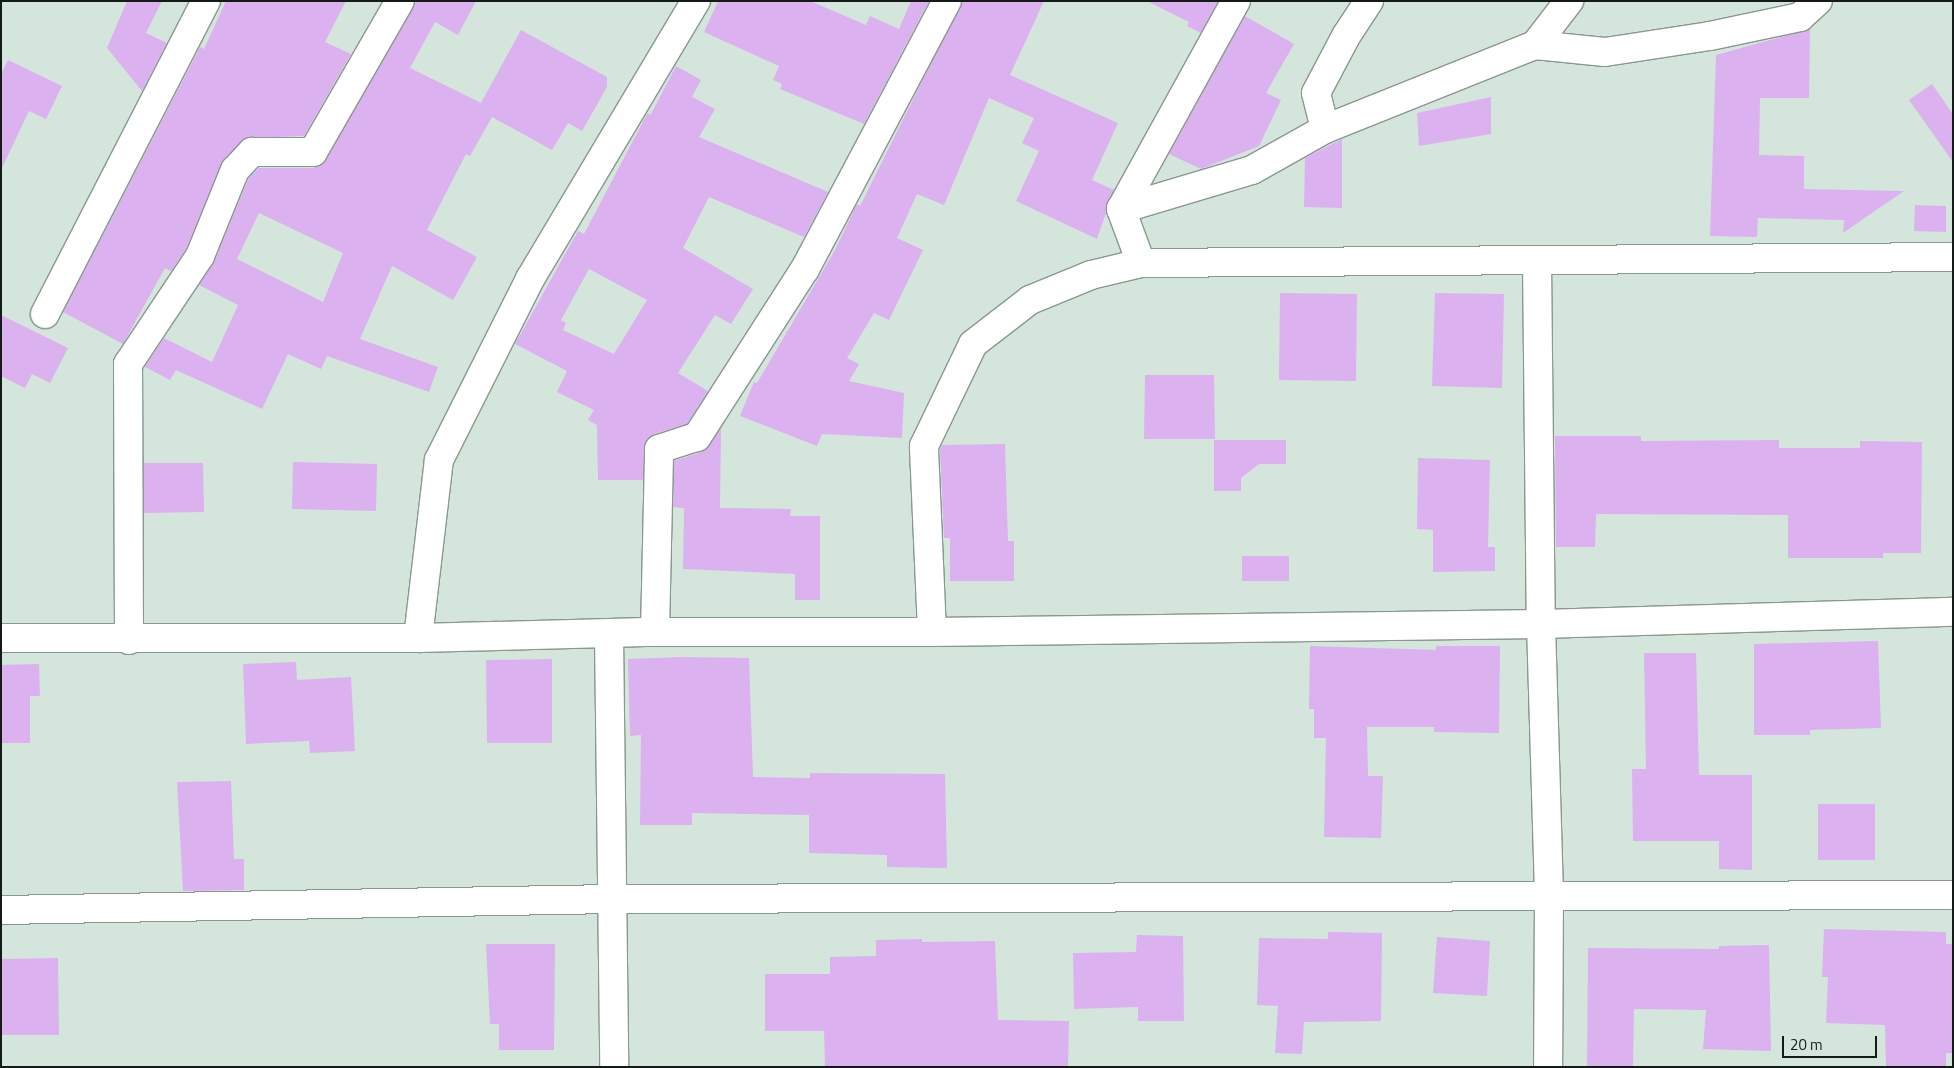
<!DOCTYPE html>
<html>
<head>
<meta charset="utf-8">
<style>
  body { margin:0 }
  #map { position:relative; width:1954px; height:1068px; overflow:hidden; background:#d4e6db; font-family:"Titillium Web",sans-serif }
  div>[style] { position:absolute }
  .building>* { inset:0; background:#dcb1ef }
  .roads { filter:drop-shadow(1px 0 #88988f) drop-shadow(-1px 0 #88988f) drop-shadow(0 1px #88988f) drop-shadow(0 -1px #88988f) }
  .street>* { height:28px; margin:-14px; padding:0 14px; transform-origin:14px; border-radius:14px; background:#fff }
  span { translate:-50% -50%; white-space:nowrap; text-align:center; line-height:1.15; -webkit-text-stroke:4.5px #d4e6db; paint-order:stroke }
  .frame { position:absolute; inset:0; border:2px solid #141a17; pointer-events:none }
  .scale { position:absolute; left:1782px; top:1036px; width:95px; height:22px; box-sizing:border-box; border:2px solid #141a17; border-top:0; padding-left:6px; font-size:15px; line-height:18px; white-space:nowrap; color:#141a17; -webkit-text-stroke:4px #d4e6db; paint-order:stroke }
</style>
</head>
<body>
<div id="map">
  <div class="building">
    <div style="clip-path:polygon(127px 1px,162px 1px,146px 33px,167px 43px,142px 91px,107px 48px)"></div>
    <div style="clip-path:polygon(226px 1px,346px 1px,325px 42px,351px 54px,304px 136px,246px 138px,224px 159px,186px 249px,171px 271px,165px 268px,123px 344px,63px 312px,195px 57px,200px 47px,204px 49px)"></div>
    <div style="clip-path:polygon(evenodd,416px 1px,476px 1px,458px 35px,435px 22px,410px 68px,481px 103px,521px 30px,607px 77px,607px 87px,582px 131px,568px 123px,552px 150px,492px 117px,470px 156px,466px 154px,427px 230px,477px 257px,453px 300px,392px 266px,360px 339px,438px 367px,429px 392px,327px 356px,321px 369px,288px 354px,262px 409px,176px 370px,170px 380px,145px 367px,164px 338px,212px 362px,238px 305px,199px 285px,214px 262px,248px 179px,259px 168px,313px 168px,326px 160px,416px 1px,259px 213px,343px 253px,323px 302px,237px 259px,259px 213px)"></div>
    <div style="clip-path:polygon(718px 1px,810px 1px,866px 25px,870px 16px,899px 29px,911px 1px,929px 1px,864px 124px,780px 89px,782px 84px,773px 80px,779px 66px,704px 32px)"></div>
    <div style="clip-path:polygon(962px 1px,1044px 1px,1010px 75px,1118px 123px,1092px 180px,1114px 190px,1097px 239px,1016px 201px,1039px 151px,1022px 143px,1034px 118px,989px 98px,944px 205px,917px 194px,897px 238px,923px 250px,889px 320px,874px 313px,847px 358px,859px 364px,849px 381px,904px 393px,902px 438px,822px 434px,817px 446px,740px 416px,754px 382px,757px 383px,835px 250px,857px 204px,860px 206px)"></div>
    <div style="clip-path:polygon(1147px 1px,1218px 1px,1201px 33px,1187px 26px,1189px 22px)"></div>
    <div style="clip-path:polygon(1245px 16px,1294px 44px,1266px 93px,1281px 100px,1259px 146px,1201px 169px,1169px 154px)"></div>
    <div style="clip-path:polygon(1810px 29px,1809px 98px,1760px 98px,1759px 155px,1804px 156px,1804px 189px,1904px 191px,1843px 233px,1844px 220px,1758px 218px,1757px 237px,1710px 236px,1716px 55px)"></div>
    <div style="clip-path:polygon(8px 60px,62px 86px,46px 119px,29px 111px,1px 170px,1px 74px)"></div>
    <div style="clip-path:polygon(evenodd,676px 66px,701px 80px,692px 97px,715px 109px,699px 137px,828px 192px,804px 237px,709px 197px,683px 248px,753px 289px,731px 324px,715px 315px,678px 373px,708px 391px,687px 424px,654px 434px,646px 440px,643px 480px,598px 480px,597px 425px,588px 420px,594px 410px,557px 392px,567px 371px,515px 344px,578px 231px,584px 234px,647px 114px,651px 114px,676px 66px,589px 269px,647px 300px,614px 354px,563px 330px,566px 323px,561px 320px,589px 269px)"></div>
    <div style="clip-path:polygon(1932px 84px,1953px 114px,1953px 162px,1909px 100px)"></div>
    <div style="clip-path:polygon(1491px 97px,1491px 134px,1419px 146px,1417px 113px)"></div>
    <div style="clip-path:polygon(1342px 139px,1342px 208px,1304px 207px,1305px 158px)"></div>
    <div style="clip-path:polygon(1915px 205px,1946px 206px,1946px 232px,1914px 231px)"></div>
    <div style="clip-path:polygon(1280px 293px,1357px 294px,1356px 381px,1279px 380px)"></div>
    <div style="clip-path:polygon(1435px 293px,1504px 294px,1502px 388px,1432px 386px)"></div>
    <div style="clip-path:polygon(1px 315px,68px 348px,50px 383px,32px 374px,25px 388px,1px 376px)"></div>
    <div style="clip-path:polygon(1145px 375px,1214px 375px,1215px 439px,1144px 439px)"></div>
    <div style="clip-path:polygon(721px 428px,720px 508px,791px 509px,790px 516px,820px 516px,820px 600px,795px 600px,795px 574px,683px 569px,684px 508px,673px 507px,674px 461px,702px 452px)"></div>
    <div style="clip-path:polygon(1555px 436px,1641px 436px,1641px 441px,1779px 440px,1779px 448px,1860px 448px,1860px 441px,1922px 442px,1921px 553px,1883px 553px,1883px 558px,1788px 558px,1788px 515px,1596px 514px,1595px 547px,1556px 547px)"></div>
    <div style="clip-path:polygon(1214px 440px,1286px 440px,1286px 464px,1259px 464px,1241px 478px,1241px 491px,1214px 491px)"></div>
    <div style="clip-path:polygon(1005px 444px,1008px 541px,1014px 541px,1014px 581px,950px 581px,950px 538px,944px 538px,940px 449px,942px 445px)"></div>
    <div style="clip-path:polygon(1418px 458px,1490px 460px,1488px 547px,1495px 547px,1495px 571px,1433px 572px,1433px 530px,1417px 529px)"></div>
    <div style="clip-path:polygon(293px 462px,377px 464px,376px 511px,292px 509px)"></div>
    <div style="clip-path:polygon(144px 463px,203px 463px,204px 512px,144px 513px)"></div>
    <div style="clip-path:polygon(1242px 556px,1289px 556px,1289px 581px,1242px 581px)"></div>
    <div style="clip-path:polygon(1878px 641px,1881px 728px,1810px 730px,1810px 735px,1754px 735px,1754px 644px)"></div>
    <div style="clip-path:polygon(1310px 646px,1436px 650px,1436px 646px,1500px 646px,1499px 733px,1434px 732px,1434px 727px,1367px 727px,1368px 776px,1383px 776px,1381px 838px,1324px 837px,1326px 738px,1314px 738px,1314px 709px,1309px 709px)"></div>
    <div style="clip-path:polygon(1644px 653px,1696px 653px,1699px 775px,1752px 775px,1752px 870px,1719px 869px,1719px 841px,1633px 841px,1632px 769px,1646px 769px)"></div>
    <div style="clip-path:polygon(682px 657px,749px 658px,753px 777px,810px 778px,810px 773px,945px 774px,947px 868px,887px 867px,887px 855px,809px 853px,809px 815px,692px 813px,692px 825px,640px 825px,641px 735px,630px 736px,628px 659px)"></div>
    <div style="clip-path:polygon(552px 659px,552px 743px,487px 743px,486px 660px)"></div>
    <div style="clip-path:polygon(296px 662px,297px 680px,351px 677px,355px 751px,310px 753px,309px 741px,246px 744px,243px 664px)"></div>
    <div style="clip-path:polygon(39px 664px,40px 696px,30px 696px,30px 743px,2px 743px,1px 665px)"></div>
    <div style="clip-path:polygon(231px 781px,234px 859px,244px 859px,244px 890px,183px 891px,177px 782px)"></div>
    <div style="clip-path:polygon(1818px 804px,1875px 804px,1875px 860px,1818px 860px)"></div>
    <div style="clip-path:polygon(1824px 929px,1946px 932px,1946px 944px,1953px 944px,1953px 1053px,1946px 1053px,1946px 1067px,1886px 1067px,1885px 1025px,1826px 1023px,1828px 977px,1822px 977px)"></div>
    <div style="clip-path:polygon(1328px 932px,1382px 933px,1381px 1021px,1304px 1022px,1302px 1054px,1275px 1053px,1278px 1006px,1257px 1005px,1259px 938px,1328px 939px)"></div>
    <div style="clip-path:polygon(1137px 935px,1183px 936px,1184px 1021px,1138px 1021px,1138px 1007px,1074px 1009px,1073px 953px,1136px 952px)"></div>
    <div style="clip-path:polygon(1437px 937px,1490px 941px,1487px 996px,1433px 993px)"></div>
    <div style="clip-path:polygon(922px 939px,922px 942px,995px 941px,998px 1020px,1069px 1021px,1068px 1067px,825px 1067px,824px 1031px,765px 1031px,765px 974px,830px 974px,830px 957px,876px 956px,876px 940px)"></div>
    <div style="clip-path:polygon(486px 944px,555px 944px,554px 1050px,499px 1050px,499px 1024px,490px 1024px)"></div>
    <div style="clip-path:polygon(1769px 945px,1771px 1051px,1703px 1049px,1706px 1010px,1634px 1009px,1633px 1067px,1587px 1067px,1588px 948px,1719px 949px,1719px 946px)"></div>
    <div style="clip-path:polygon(58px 958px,59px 1035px,2px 1035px,1px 959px)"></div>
  </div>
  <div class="roads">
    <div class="street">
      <div style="left:1535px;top:45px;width:56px;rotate:-52.3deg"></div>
      <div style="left:1325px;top:129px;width:37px;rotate:-104deg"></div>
      <div style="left:1316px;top:93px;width:64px;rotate:-62.2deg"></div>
      <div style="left:1346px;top:36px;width:42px;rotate:-56.7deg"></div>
      <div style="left:1121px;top:209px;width:137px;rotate:-16.6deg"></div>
      <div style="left:1252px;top:170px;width:84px;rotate:-29.3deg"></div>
      <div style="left:1325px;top:129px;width:226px;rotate:-21.8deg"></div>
      <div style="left:1535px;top:45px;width:70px;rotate:5.7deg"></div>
      <div style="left:1605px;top:52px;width:106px;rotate:-8.7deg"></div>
      <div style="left:1710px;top:36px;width:92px;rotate:-11.9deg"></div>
      <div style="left:1800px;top:17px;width:24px;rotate:-42deg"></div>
      <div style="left:1537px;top:261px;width:363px;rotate:89.4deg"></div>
      <div style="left:1541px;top:624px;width:270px;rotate:88.3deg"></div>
      <div style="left:1549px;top:894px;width:173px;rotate:90.3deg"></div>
      <div style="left:1141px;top:263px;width:58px;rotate:-110.3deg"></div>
      <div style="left:1121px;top:209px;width:238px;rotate:-61.1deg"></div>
      <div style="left:45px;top:314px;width:352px;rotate:-62.8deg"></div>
      <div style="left:655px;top:632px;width:183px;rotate:-88.7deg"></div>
      <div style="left:659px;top:449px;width:40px;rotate:-18deg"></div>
      <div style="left:697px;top:437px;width:200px;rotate:-57.3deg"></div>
      <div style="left:805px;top:269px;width:303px;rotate:-62.1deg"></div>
      <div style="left:932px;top:632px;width:186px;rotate:-92.5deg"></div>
      <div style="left:924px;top:446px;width:113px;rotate:-64.3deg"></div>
      <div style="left:973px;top:344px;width:72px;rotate:-37.7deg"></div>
      <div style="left:1030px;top:300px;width:66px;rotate:-22.3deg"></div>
      <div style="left:1091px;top:275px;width:51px;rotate:-13.5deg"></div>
      <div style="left:1141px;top:263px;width:812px;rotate:-0.42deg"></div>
      <div style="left:609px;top:634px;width:433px;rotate:89.3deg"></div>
      <div style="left:1px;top:638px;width:417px"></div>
      <div style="left:418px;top:638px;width:237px;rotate:-1.5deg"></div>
      <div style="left:655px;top:632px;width:277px"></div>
      <div style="left:932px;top:632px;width:609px;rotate:-0.75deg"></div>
      <div style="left:1541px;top:624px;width:412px;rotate:-1.7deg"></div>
      <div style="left:418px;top:638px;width:179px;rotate:-83.3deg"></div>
      <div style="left:439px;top:460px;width:203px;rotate:-63.3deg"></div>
      <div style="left:530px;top:279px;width:324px;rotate:-59.2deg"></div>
      <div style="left:129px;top:640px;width:276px;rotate:-90.2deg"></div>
      <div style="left:128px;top:364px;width:130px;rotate:-56.3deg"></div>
      <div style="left:200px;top:256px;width:93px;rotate:-67.9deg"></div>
      <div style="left:235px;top:170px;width:25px;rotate:-47deg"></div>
      <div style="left:252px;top:152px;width:61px"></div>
      <div style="left:313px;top:152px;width:174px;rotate:-60.1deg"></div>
      <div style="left:1px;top:910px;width:612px;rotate:-1.03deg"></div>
      <div style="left:613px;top:899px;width:1340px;rotate:-0.17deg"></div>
    </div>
  </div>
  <div class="frame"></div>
  <div class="scale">20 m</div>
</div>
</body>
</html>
